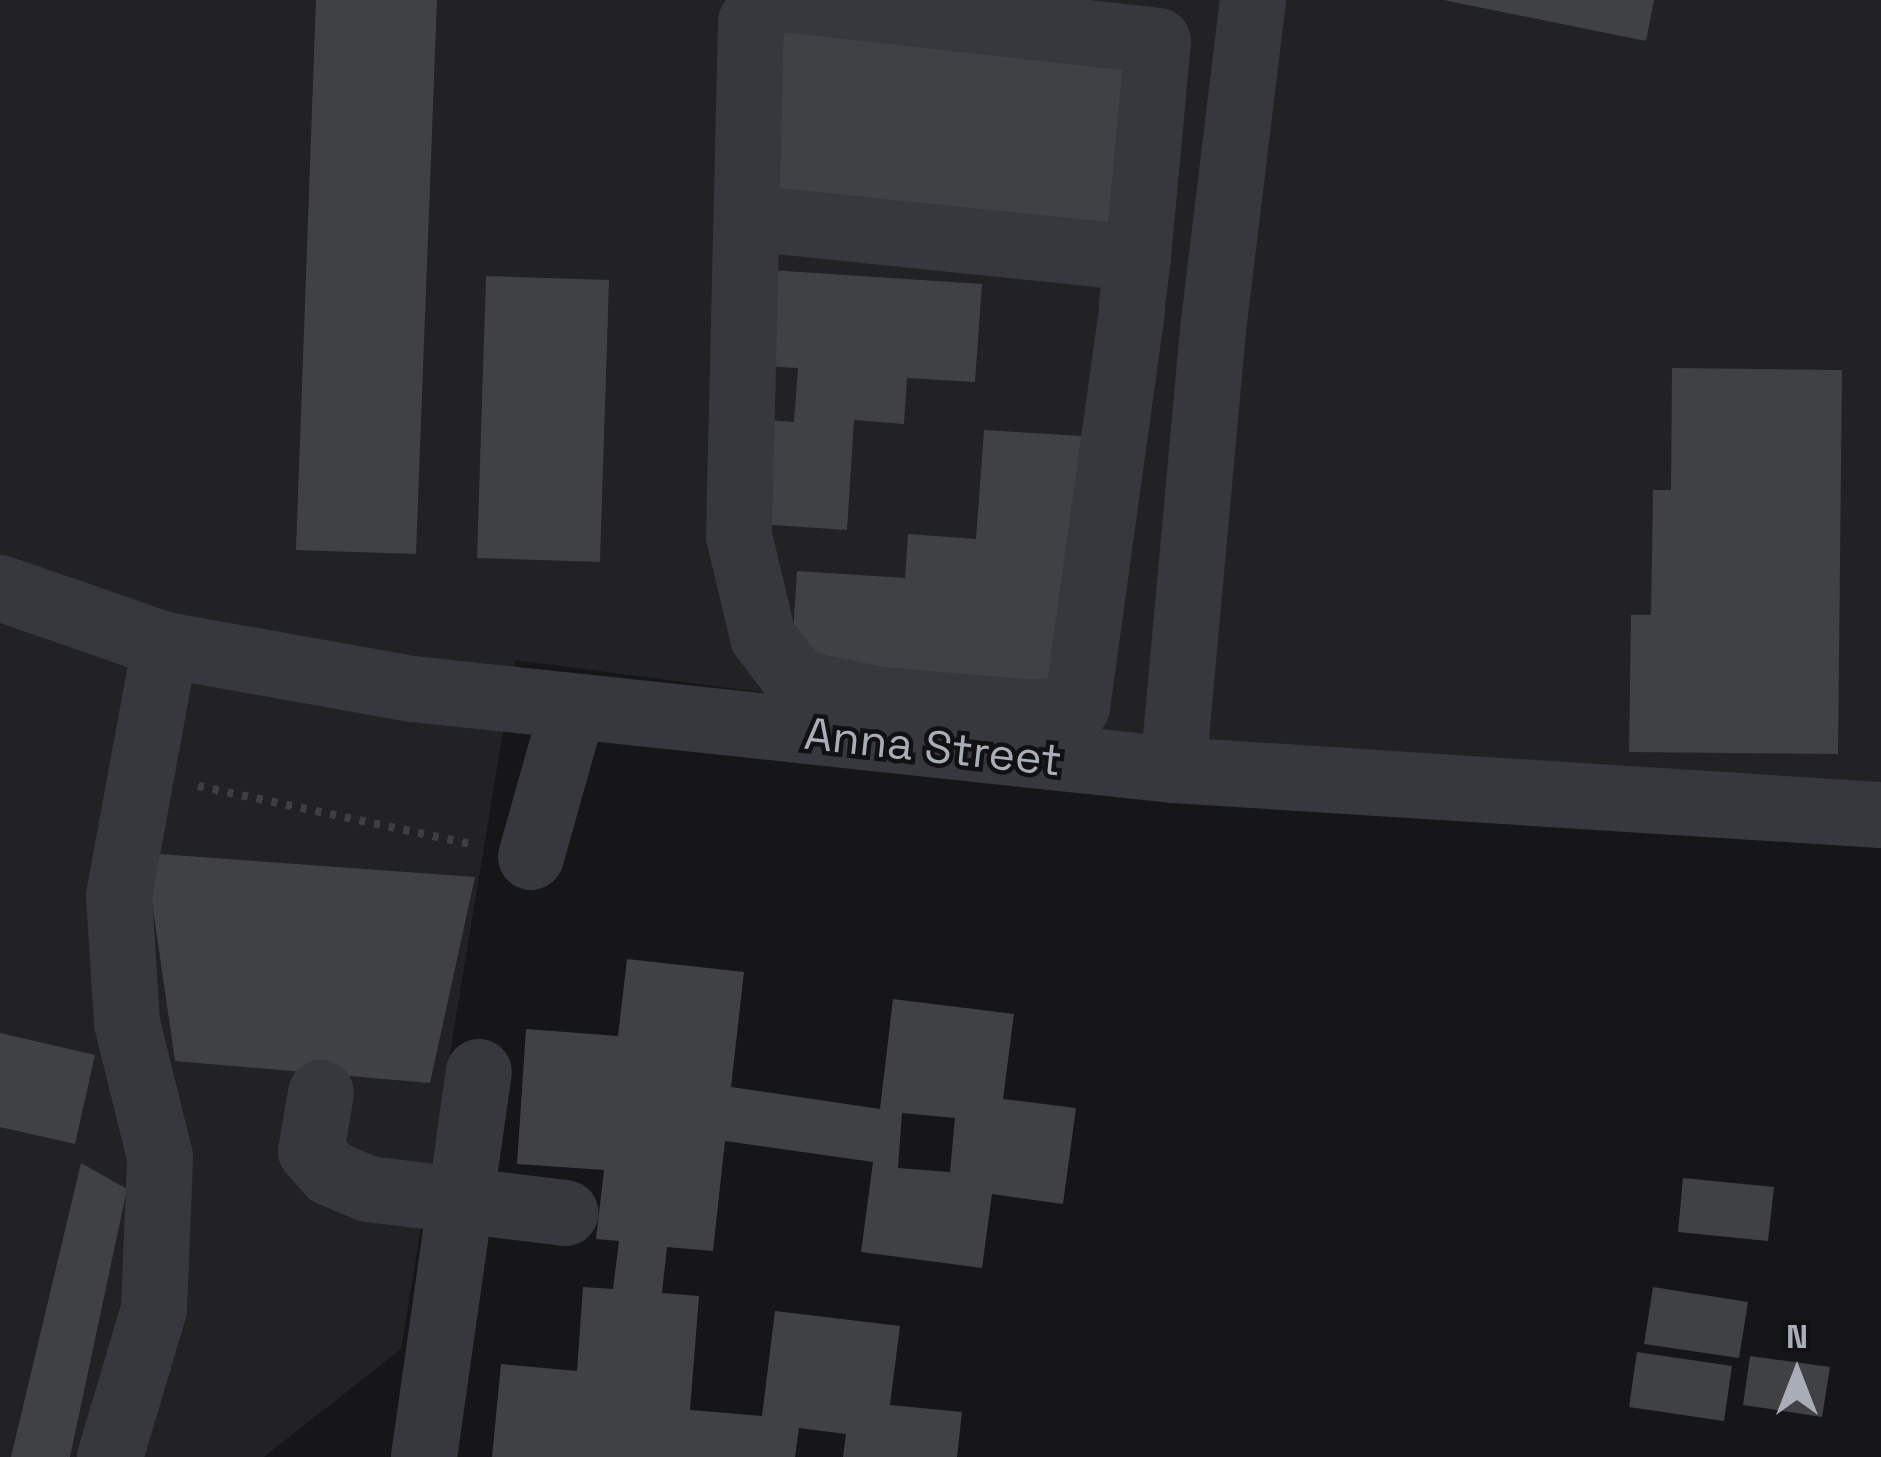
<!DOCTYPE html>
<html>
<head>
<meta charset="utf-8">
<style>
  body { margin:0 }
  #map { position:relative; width:1881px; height:1457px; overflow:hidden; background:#161618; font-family:"Space Grotesk",sans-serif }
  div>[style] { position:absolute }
  .built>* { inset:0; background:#222225 }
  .building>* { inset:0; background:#404145 }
  .path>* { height:8px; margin-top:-4px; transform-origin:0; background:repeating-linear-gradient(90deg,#3d3f44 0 6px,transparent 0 15px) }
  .minor>* { height:66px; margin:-33px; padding:0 33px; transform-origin:33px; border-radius:33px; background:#37383d }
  span { translate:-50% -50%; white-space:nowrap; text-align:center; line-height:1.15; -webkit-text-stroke:9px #111113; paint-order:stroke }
  .street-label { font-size:45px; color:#a8adb8 }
  .north { position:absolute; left:1737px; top:1313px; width:120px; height:120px; -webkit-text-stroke:9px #111113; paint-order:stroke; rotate:0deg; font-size:33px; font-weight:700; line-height:48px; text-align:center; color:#a8adb8 }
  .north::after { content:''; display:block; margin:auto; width:42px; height:54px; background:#a8adb8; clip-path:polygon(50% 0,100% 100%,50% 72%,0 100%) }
</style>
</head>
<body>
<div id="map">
  <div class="built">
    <div style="clip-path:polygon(0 0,1881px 0,1881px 791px,1297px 762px,515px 660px,401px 1349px,264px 1457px,0 1457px)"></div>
  </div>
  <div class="building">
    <div style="clip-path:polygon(316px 0,437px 0,416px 554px,296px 550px)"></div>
    <div style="clip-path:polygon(1443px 0,1654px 0,1646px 41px)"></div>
    <div style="clip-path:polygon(760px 23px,1151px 49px,1139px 225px,755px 200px)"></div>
    <div style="clip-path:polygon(753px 269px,982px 284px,975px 382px,907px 378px,904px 424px,854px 420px,847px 530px,760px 524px,767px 420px,794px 422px,798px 368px,747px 365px)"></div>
    <div style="clip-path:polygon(486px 276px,609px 280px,600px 562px,477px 558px)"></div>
    <div style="clip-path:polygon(1672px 368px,1842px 370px,1838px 754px,1629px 752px,1631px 615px,1651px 615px,1653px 490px,1671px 490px)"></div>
    <div style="clip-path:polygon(984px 430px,1082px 436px,1066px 685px,791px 667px,797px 571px,905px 578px,908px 534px,976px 539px)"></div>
    <div style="clip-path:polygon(145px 853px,475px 877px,430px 1083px,175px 1061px)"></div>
    <div style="clip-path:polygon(evenodd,627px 959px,744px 972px,731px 1087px,880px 1109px,893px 999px,1014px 1014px,1003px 1099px,1076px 1108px,1063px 1204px,992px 1194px,982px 1268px,861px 1252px,873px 1162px,725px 1141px,713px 1251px,667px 1247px,662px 1293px,699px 1296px,690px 1410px,762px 1416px,775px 1311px,900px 1326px,890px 1405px,962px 1412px,957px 1457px,843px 1457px,846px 1434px,799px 1428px,795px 1457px,492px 1457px,501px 1364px,577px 1371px,583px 1287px,613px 1289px,619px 1241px,596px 1239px,604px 1170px,517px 1164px,526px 1029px,618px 1036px,627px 959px,902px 1113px,955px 1118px,950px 1172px,898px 1168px,902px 1113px)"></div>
    <div style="clip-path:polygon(0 1033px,95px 1055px,75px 1144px,0 1127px)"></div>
    <div style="clip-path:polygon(81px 1163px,127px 1189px,70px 1457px,11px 1457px)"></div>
    <div style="clip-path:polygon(1683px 1178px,1774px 1187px,1768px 1241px,1678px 1232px)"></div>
    <div style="clip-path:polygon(1653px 1287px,1748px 1302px,1739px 1358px,1644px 1344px)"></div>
    <div style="clip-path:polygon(1637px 1352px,1732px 1366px,1724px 1421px,1629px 1407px)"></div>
    <div style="clip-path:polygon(1750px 1356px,1830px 1367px,1822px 1417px,1743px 1405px)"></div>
  </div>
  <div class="path">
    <div style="left:198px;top:786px;width:279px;rotate:12deg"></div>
  </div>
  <div class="minor">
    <div style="left:785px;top:0;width:23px;rotate:170deg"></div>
    <div style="left:762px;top:4px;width:21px;rotate:121deg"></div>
    <div style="left:751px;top:22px;width:514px;rotate:91.34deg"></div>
    <div style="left:739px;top:536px;width:104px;rotate:76.6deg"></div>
    <div style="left:763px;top:637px;width:58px;rotate:52.7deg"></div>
    <div style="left:798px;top:683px;width:85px;rotate:11.6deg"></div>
    <div style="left:881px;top:700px;width:155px;rotate:4.8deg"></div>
    <div style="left:1035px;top:713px;width:42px;rotate:-8.1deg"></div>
    <div style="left:1077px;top:707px;width:402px;rotate:-82.1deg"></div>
    <div style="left:793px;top:0;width:367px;rotate:6.4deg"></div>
    <div style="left:1158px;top:41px;width:218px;rotate:95.3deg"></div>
    <div style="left:748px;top:218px;width:392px;rotate:5.9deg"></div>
    <div style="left:1138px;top:258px;width:46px;rotate:97.4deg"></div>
    <div style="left:0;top:588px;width:175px;rotate:19.1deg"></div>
    <div style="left:165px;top:645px;width:252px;rotate:10.1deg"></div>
    <div style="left:413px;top:689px;width:764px;rotate:6.08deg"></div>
    <div style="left:1173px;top:770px;width:709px;rotate:3.64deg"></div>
    <div style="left:1173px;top:770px;width:442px;rotate:-84.8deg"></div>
    <div style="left:1213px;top:330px;width:332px;rotate:-83.1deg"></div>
    <div style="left:531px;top:857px;width:155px;rotate:-74.3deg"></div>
    <div style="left:321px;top:1093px;width:59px;rotate:99.8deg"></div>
    <div style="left:311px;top:1151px;width:29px;rotate:49deg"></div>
    <div style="left:330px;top:1173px;width:41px;rotate:22.8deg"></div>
    <div style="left:368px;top:1189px;width:199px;rotate:6.9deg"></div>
    <div style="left:110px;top:1457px;width:154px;rotate:-73.4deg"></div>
    <div style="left:154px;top:1309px;width:152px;rotate:-87.7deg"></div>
    <div style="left:160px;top:1157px;width:138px;rotate:-103.8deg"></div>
    <div style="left:127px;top:1023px;width:127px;rotate:-93.6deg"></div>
    <div style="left:119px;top:896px;width:255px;rotate:-79.6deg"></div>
    <div style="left:424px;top:1457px;width:389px;rotate:-81.9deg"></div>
  </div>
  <div class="street-label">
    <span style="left:933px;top:747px;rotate:6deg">Anna Street</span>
  </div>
  <div class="north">N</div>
</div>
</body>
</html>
